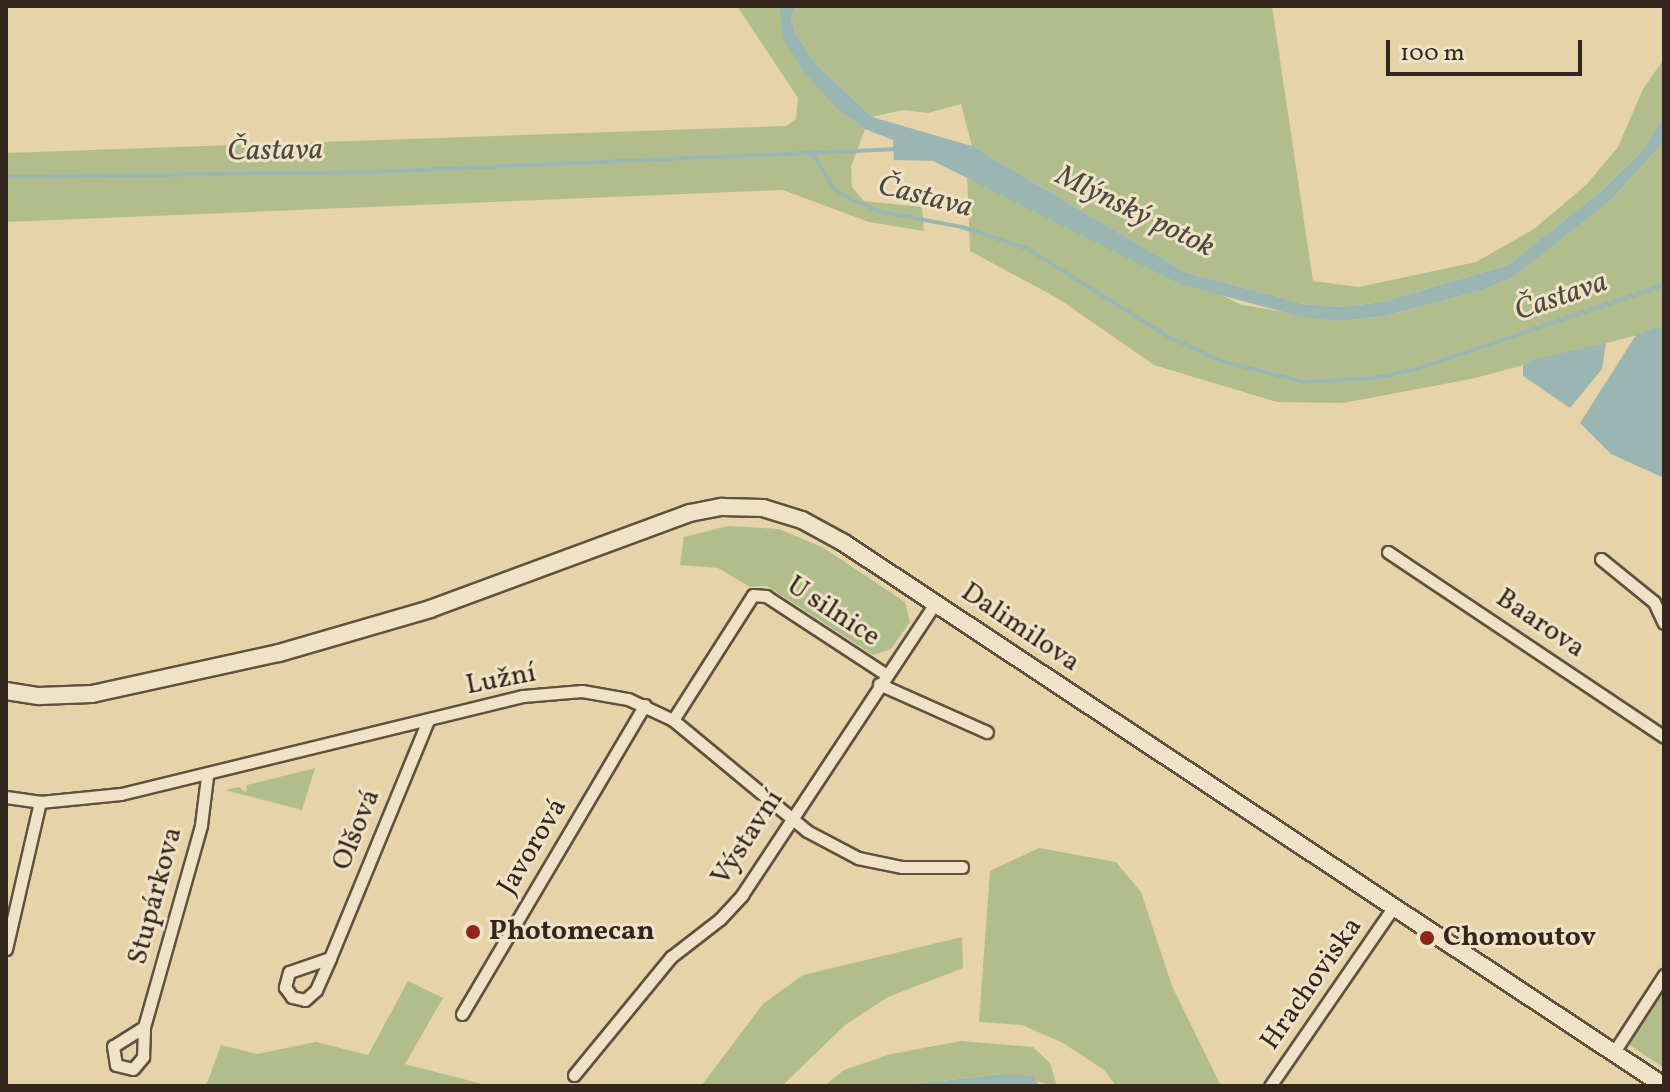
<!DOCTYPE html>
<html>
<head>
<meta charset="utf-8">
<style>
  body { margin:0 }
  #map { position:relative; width:1670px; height:1092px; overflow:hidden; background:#e7d3a8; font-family:Vollkorn,serif }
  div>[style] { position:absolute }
  .green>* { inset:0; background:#b1be8b }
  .water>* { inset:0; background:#9ab6b2 }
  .stream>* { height:4px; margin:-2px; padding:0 2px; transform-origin:2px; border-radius:2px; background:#9ab6b2 }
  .roads { filter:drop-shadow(2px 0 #605140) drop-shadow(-2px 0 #605140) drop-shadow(0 2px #605140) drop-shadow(0 -2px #605140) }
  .minor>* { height:11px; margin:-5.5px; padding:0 5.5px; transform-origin:5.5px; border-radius:5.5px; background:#efe2c6 }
  .secondary>* { height:16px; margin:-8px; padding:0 8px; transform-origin:8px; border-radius:8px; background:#efe2c6 }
  .dots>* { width:22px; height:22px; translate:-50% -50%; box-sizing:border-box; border:4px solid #efe2c6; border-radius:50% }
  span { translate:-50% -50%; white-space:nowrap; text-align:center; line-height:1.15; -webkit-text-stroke:6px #efe2c6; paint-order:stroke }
  .street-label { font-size:28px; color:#33261d }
  .poi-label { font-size:28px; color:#33261d; font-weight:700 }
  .left { translate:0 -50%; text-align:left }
  .water-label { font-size:30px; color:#4d4a42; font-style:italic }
  .frame { position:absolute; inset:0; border:8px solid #33261d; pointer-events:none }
  .scale { position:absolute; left:1386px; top:40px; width:196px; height:36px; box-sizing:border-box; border:4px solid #33261d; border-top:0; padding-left:10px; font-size:24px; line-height:28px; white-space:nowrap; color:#33261d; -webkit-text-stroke:6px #efe2c6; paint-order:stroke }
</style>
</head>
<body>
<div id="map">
  <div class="green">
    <div style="clip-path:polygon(737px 6px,779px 6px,837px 109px,865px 129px,851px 167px,852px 187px,864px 201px,922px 207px,924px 231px,869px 222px,783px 190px,6px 222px,6px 153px,786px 126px,796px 119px,798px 98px)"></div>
    <div style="clip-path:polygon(795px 6px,1272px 6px,1313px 281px,1359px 287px,1476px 262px,1534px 229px,1586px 185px,1618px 147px,1643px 89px,1664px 59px,1664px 117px,1640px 153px,1601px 191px,1508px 265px,1382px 302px,1340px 307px,1304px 304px,1185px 272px,972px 146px,961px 104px,928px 113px,903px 110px,872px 117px,816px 64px,795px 32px,791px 19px)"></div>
    <div style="clip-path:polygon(1664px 142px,1664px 328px,1471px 379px,1343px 403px,1277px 402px,1154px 365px,1059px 299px,970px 251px,967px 174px,1242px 305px,1341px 321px,1385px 316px,1483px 290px,1514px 277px,1610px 201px)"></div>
    <div style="clip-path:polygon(728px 526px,779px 529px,824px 548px,905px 602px,910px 622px,891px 649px,873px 655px,767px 586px,750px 587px,718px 568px,680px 565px,684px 537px)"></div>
    <div style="clip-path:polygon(315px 768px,302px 810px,225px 790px,239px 787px,246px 793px,247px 785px)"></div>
    <div style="clip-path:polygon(1039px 848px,1116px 862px,1141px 892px,1172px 986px,1221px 1086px,1116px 1086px,1104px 1070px,1063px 1043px,1022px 1025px,979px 1022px,990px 871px)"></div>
    <div style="clip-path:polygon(962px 937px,963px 968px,888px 997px,845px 1025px,782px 1086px,701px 1086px,763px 1004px,803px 975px)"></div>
    <div style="clip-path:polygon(408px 981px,443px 998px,405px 1064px,490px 1086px,206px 1086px,221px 1045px,257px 1054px,316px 1042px,368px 1055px)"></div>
    <div style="clip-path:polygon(1664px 987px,1664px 1068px,1628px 1044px)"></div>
    <div style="clip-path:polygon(961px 1041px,1033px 1047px,1050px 1063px,1057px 1086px,1003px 1074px,895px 1086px,824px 1086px,844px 1070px,891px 1054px)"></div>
  </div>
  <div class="water">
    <div style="clip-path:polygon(779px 6px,795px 6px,791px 19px,795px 32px,816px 64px,872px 117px,972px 146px,1185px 272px,1304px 304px,1340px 307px,1382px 302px,1508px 265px,1601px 191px,1640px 153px,1664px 117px,1664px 142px,1610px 201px,1514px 277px,1483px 290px,1385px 316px,1341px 321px,1302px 317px,1180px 284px,933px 161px,894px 160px,893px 140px,865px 129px,837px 109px,804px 72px,783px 38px)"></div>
    <div style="clip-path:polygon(1654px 328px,1664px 328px,1664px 478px,1611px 454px,1580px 423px,1636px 335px)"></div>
    <div style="clip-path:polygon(1606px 343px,1602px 369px,1570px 408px,1523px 376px,1523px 366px,1532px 360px)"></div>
    <div style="clip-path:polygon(1003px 1074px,1033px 1076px,1039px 1086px,895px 1086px)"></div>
  </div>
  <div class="stream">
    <div style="left:811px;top:151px;width:44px;rotate:58.8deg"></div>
    <div style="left:834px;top:189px;width:21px;rotate:31deg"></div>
    <div style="left:852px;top:200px;width:32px;rotate:22deg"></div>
    <div style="left:882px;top:212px;width:81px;rotate:10.6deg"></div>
    <div style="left:962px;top:227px;width:70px;rotate:18.4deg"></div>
    <div style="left:1028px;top:249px;width:166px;rotate:32deg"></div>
    <div style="left:1169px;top:337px;width:58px;rotate:24.4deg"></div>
    <div style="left:1222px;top:361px;width:85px;rotate:14.4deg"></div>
    <div style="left:1304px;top:382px;width:70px;rotate:-3.3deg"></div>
    <div style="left:1374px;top:378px;width:43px;rotate:-12.1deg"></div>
    <div style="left:1416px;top:369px;width:262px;rotate:-18.7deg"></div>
    <div style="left:6px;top:177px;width:365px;rotate:-0.8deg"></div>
    <div style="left:371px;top:172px;width:528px;rotate:-2.5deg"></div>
  </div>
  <div class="roads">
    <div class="minor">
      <div style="left:1388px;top:552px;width:332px;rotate:33.8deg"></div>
      <div style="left:1601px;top:559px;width:68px;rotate:39.1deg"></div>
      <div style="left:1654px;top:602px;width:23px;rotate:65deg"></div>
      <div style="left:879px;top:684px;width:118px;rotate:24deg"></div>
      <div style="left:673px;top:720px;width:148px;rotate:-57.4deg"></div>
      <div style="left:753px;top:595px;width:13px;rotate:4deg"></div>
      <div style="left:766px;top:596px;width:142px;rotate:33.2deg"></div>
      <div style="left:6px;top:797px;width:34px;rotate:8deg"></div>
      <div style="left:40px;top:802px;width:81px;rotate:-5.6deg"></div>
      <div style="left:121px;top:794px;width:414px;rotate:-13.7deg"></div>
      <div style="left:523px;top:696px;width:59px;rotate:-4.8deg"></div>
      <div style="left:582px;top:691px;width:47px;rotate:9.9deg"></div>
      <div style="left:628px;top:699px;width:50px;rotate:25deg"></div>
      <div style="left:673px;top:720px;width:174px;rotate:39.6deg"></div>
      <div style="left:807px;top:831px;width:58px;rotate:27.9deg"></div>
      <div style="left:858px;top:858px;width:45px;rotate:11.6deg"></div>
      <div style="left:902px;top:867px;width:60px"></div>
      <div style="left:6px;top:949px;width:151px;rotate:-77deg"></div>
      <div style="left:330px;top:958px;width:43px;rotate:161.1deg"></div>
      <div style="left:289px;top:972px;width:16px;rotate:105deg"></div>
      <div style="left:285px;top:987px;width:12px;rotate:55deg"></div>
      <div style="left:292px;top:997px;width:13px;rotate:13deg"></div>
      <div style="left:305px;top:1000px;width:15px;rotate:-42deg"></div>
      <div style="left:316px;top:990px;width:35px;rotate:-66deg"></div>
      <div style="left:330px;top:958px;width:257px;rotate:-67.6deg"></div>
      <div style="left:462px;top:1014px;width:359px;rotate:-59.4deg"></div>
      <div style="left:144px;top:1027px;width:36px;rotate:148deg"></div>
      <div style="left:113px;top:1046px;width:19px;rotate:81deg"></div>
      <div style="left:116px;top:1065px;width:17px;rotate:13deg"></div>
      <div style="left:133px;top:1069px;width:16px;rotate:-50deg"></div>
      <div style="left:143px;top:1057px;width:30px;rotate:-88deg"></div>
      <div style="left:144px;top:1027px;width:210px;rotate:-74.2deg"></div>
      <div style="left:201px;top:825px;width:48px;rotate:-82.9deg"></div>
      <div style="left:1614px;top:1052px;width:92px;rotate:-57deg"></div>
      <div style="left:574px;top:1075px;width:153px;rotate:-50.6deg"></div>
      <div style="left:671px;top:957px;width:62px;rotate:-37.8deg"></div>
      <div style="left:720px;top:919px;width:33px;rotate:-47deg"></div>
      <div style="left:742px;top:895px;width:350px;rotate:-56.5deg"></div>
      <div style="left:1270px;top:1086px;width:216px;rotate:-55.4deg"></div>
    </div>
    <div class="secondary">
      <div style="left:6px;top:691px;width:33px;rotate:9deg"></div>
      <div style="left:39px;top:696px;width:53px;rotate:-2.2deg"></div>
      <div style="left:92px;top:694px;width:191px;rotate:-12.4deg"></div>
      <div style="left:279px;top:653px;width:157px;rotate:-16.2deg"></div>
      <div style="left:430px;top:609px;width:277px;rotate:-20.3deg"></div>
      <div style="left:690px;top:513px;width:33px;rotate:-11deg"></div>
      <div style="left:722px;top:507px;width:41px;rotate:1.4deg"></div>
      <div style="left:763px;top:508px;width:41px;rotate:17.1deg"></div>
      <div style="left:802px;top:520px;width:48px;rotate:28.7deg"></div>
      <div style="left:844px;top:543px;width:983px;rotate:33.51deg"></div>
    </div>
  </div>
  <div class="dots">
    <div style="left:473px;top:932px;background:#8f2418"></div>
    <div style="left:1427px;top:938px;background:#8f2418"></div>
  </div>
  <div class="street-label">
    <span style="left:833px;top:612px;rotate:33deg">U silnice</span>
    <span style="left:1540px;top:624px;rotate:34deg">Baarova</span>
    <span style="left:1020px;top:628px;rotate:34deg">Dalimilova</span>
    <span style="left:501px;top:680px;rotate:-11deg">Lužní</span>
    <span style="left:357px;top:830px;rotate:-68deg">Olšová</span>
    <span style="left:748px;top:838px;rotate:-57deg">Výstavní</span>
    <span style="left:533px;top:847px;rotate:-59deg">Javorová</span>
    <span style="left:156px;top:896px;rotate:-75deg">Stupárkova</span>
    <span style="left:1312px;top:984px;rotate:-55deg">Hrachoviska</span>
  </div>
  <div class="poi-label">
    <span class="left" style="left:489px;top:932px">Photomecan</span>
    <span class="left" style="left:1443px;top:938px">Chomoutov</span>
  </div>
  <div class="water-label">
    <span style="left:275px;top:151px;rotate:-1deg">Častava</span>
    <span style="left:925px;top:197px;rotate:14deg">Častava</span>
    <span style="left:1135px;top:212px;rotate:26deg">Mlýnský potok</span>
    <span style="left:1561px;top:297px;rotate:-19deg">Častava</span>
  </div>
  <div class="frame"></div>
  <div class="scale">100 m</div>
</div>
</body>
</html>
